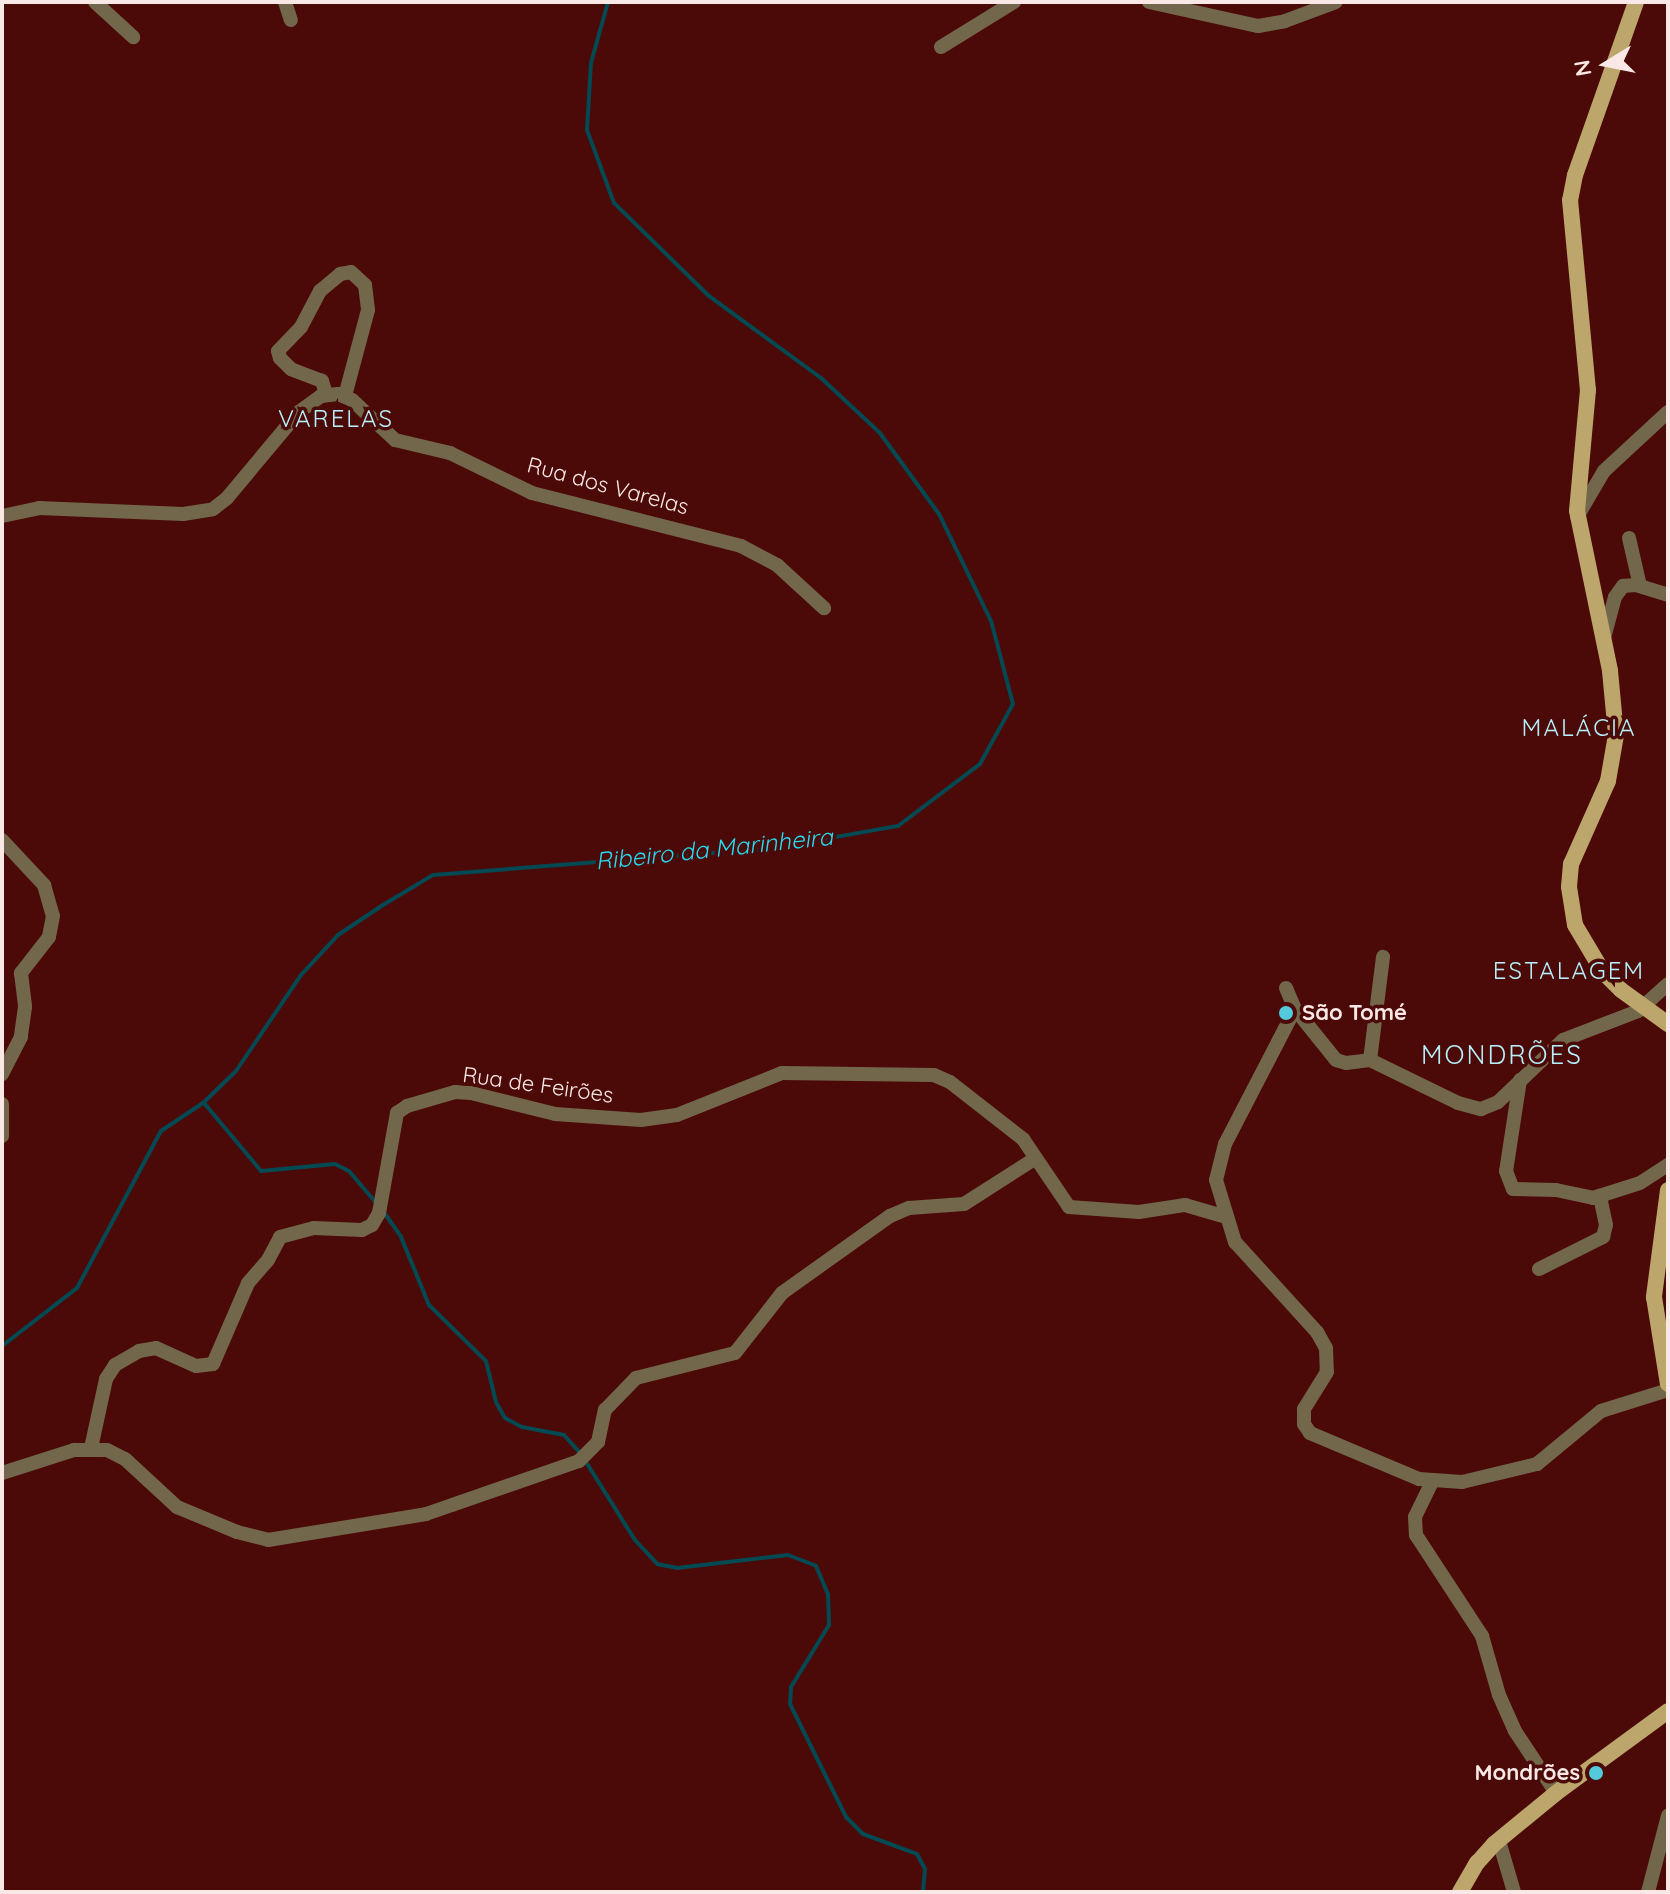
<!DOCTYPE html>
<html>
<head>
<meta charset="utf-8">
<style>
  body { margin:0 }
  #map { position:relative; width:1670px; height:1894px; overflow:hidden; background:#4b0a07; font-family:Quicksand,sans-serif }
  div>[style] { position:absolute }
  .stream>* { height:4px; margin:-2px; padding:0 2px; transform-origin:2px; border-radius:2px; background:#024a53 }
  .minor>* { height:14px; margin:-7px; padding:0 7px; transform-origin:7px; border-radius:7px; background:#72674b }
  .major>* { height:16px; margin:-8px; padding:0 8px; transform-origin:8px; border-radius:8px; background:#bda66c }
  .dots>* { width:22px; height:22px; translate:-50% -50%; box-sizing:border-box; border:4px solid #4b0a07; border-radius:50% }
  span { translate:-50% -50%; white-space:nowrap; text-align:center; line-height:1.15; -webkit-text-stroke:7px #4b0a07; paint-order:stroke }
  .street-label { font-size:22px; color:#f9e8e5 }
  .poi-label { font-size:22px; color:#f9e8e5; font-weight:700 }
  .left { translate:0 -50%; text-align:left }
  .right { translate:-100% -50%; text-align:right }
  .neighbourhood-label { font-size:24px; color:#b6f0fa; letter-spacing:2px }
  .water-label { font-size:24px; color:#25dcf3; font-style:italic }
  .quarter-label { font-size:26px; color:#b6f0fa; letter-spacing:2px }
  .frame { position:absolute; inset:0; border:4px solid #f9e8e5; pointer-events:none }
  .north { position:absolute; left:1566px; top:24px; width:80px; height:80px; -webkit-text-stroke:6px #4b0a07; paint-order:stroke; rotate:260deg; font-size:22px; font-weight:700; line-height:32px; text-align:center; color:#f9e8e5 }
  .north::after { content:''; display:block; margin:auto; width:28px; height:36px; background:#f9e8e5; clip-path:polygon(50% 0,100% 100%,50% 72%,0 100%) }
</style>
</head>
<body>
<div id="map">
  <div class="stream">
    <div style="left:204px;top:1103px;width:89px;rotate:50deg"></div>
    <div style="left:261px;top:1171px;width:74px;rotate:-5.4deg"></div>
    <div style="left:335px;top:1164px;width:16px;rotate:27deg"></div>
    <div style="left:349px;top:1171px;width:43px;rotate:49.7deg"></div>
    <div style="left:383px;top:1211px;width:32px;rotate:55deg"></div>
    <div style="left:401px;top:1237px;width:74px;rotate:67.6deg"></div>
    <div style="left:429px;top:1305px;width:80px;rotate:44.5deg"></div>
    <div style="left:486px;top:1361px;width:42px;rotate:76.3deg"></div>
    <div style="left:496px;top:1402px;width:18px;rotate:61deg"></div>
    <div style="left:505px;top:1418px;width:19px;rotate:28deg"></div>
    <div style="left:522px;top:1427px;width:43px;rotate:10.8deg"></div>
    <div style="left:564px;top:1435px;width:25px;rotate:48deg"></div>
    <div style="left:2px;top:1346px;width:95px;rotate:-37.7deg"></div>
    <div style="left:77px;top:1288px;width:178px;rotate:-61.9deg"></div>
    <div style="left:161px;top:1131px;width:50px;rotate:-33.7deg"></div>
    <div style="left:203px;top:1103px;width:46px;rotate:-44.1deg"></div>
    <div style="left:236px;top:1071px;width:116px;rotate:-55.9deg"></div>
    <div style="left:301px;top:975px;width:54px;rotate:-47.2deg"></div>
    <div style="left:338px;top:935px;width:54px;rotate:-33.7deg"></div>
    <div style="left:383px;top:905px;width:58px;rotate:-31deg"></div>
    <div style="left:433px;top:875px;width:342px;rotate:-4.5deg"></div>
    <div style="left:774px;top:848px;width:126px;rotate:-10.1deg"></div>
    <div style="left:898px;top:826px;width:103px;rotate:-37.1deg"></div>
    <div style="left:980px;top:764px;width:68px;rotate:-61.2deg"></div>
    <div style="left:1013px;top:704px;width:86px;rotate:-104.8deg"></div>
    <div style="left:991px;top:621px;width:119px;rotate:-115.9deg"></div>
    <div style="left:939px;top:514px;width:100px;rotate:-126.1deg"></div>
    <div style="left:880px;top:433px;width:81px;rotate:-137deg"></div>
    <div style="left:821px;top:378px;width:139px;rotate:-143.8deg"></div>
    <div style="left:709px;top:296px;width:133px;rotate:-135.6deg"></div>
    <div style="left:614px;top:203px;width:78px;rotate:-110.3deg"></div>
    <div style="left:587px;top:130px;width:67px;rotate:-86.6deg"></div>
    <div style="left:591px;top:63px;width:63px;rotate:-74.4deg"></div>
    <div style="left:586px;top:1462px;width:92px;rotate:57.9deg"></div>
    <div style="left:635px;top:1540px;width:33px;rotate:47deg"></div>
    <div style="left:657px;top:1564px;width:20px;rotate:11deg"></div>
    <div style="left:677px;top:1568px;width:112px;rotate:-6.7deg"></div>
    <div style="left:788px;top:1555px;width:30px;rotate:21deg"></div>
    <div style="left:816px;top:1566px;width:30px;rotate:67deg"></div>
    <div style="left:828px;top:1594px;width:31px;rotate:88deg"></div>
    <div style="left:829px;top:1625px;width:73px;rotate:121.5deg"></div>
    <div style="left:791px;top:1687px;width:17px;rotate:93deg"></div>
    <div style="left:790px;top:1704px;width:126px;rotate:63.6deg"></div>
    <div style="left:846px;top:1817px;width:24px;rotate:45deg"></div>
    <div style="left:863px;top:1834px;width:58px;rotate:20.3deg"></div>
    <div style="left:917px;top:1854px;width:17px;rotate:62deg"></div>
    <div style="left:925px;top:1869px;width:23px;rotate:95deg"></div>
  </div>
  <div class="minor">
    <div style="left:95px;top:2px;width:52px;rotate:42.6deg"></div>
    <div style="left:285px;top:2px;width:19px;rotate:72deg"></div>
    <div style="left:1149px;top:2px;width:112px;rotate:12.4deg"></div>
    <div style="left:1258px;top:26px;width:27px;rotate:-10deg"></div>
    <div style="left:1285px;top:21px;width:54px;rotate:-20.4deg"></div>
    <div style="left:941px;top:47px;width:86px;rotate:-31.7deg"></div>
    <div style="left:326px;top:394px;width:14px;rotate:-107deg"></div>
    <div style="left:322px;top:381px;width:33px;rotate:-159deg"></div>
    <div style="left:291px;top:369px;width:16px;rotate:-135deg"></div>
    <div style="left:280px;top:358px;width:7px;rotate:-106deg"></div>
    <div style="left:278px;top:351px;width:33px;rotate:-46deg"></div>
    <div style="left:301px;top:327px;width:41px;rotate:-62.2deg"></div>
    <div style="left:320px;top:291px;width:26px;rotate:-40deg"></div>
    <div style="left:340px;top:274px;width:11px;rotate:-10deg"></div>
    <div style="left:351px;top:272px;width:19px;rotate:43deg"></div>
    <div style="left:365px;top:285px;width:25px;rotate:83deg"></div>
    <div style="left:368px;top:310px;width:89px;rotate:105deg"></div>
    <div style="left:2px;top:516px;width:38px;rotate:-12deg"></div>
    <div style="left:39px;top:508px;width:144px;rotate:2.4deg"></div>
    <div style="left:183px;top:514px;width:30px;rotate:-9deg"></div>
    <div style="left:213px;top:509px;width:18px;rotate:-38deg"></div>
    <div style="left:227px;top:498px;width:112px;rotate:-50.1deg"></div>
    <div style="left:299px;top:412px;width:27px;rotate:-36deg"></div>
    <div style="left:321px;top:396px;width:17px;rotate:-7deg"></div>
    <div style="left:338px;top:394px;width:15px;rotate:23deg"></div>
    <div style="left:352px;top:400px;width:59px;rotate:42.9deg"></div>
    <div style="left:395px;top:440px;width:57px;rotate:13.3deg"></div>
    <div style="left:450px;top:453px;width:91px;rotate:26deg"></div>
    <div style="left:532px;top:493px;width:216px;rotate:14.2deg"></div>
    <div style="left:741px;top:546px;width:41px;rotate:27.8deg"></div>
    <div style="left:777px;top:565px;width:64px;rotate:42.5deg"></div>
    <div style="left:1577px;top:517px;width:53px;rotate:-59.6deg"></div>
    <div style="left:1604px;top:471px;width:87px;rotate:-42.7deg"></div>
    <div style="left:1629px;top:538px;width:49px;rotate:77.1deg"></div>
    <div style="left:1604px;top:638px;width:42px;rotate:-75deg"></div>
    <div style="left:1615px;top:597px;width:14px;rotate:-54deg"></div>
    <div style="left:1623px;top:586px;width:13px;rotate:-4deg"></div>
    <div style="left:1636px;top:585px;width:34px;rotate:17deg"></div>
    <div style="left:2px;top:840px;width:62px;rotate:47deg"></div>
    <div style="left:44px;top:885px;width:32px;rotate:74deg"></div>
    <div style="left:53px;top:916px;width:21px;rotate:101deg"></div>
    <div style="left:49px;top:937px;width:46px;rotate:127.9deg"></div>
    <div style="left:21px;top:973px;width:34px;rotate:83deg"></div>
    <div style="left:25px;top:1007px;width:30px;rotate:98deg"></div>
    <div style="left:21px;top:1037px;width:42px;rotate:117.2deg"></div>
    <div style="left:1286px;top:988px;width:23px;rotate:67deg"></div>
    <div style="left:1295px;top:1009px;width:65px;rotate:51.2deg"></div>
    <div style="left:1336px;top:1060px;width:10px;rotate:17deg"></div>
    <div style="left:1346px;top:1063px;width:24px;rotate:-7deg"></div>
    <div style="left:1370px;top:1060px;width:98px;rotate:26deg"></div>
    <div style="left:1458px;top:1103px;width:24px;rotate:15deg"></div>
    <div style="left:1481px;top:1109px;width:18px;rotate:-22deg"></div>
    <div style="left:1498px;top:1102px;width:90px;rotate:-43.6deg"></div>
    <div style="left:1563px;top:1040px;width:80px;rotate:-21.1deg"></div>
    <div style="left:1638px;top:1011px;width:40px;rotate:-42deg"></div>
    <div style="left:1295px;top:1009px;width:152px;rotate:117.4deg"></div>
    <div style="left:1225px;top:1144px;width:37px;rotate:104deg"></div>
    <div style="left:1216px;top:1180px;width:65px;rotate:73deg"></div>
    <div style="left:1235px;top:1242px;width:122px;rotate:47.7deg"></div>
    <div style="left:1317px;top:1332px;width:18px;rotate:61deg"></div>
    <div style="left:1326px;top:1348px;width:24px;rotate:88deg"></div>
    <div style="left:1327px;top:1372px;width:44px;rotate:121.9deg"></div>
    <div style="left:1304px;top:1409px;width:15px;rotate:90deg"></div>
    <div style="left:1304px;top:1424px;width:11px;rotate:56deg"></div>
    <div style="left:1310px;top:1433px;width:118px;rotate:22.9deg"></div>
    <div style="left:1419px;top:1479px;width:43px;rotate:4deg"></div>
    <div style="left:1462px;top:1482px;width:77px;rotate:-13.5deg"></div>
    <div style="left:1537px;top:1464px;width:83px;rotate:-39.6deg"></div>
    <div style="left:1601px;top:1411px;width:70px;rotate:-17.4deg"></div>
    <div style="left:1370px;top:1060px;width:104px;rotate:-82.8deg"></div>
    <div style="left:1520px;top:1080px;width:92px;rotate:98.7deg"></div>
    <div style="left:1506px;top:1171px;width:19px;rotate:69deg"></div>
    <div style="left:1513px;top:1189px;width:43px;rotate:1.3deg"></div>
    <div style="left:1556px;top:1190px;width:38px;rotate:12deg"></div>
    <div style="left:1593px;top:1198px;width:49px;rotate:-17.7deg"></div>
    <div style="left:1640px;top:1183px;width:33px;rotate:-33deg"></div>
    <div style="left:2px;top:1104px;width:32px;rotate:90deg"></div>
    <div style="left:1539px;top:1269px;width:72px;rotate:-26.6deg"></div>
    <div style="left:1603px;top:1237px;width:12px;rotate:-76deg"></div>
    <div style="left:1606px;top:1225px;width:30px;rotate:-102deg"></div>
    <div style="left:91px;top:1448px;width:71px;rotate:-77.7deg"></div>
    <div style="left:106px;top:1379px;width:17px;rotate:-57deg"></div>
    <div style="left:115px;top:1365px;width:28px;rotate:-30deg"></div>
    <div style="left:139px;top:1351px;width:17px;rotate:-10deg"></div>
    <div style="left:156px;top:1348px;width:44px;rotate:24.2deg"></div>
    <div style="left:196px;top:1366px;width:17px;rotate:-7deg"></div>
    <div style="left:213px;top:1364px;width:88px;rotate:-66.6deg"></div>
    <div style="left:248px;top:1283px;width:30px;rotate:-49deg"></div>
    <div style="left:268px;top:1260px;width:26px;rotate:-62deg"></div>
    <div style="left:280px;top:1237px;width:35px;rotate:-15deg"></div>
    <div style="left:314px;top:1228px;width:48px;rotate:2.4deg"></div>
    <div style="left:362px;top:1230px;width:11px;rotate:-27deg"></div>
    <div style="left:372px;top:1225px;width:14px;rotate:-60deg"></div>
    <div style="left:379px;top:1213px;width:102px;rotate:-79.8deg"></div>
    <div style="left:397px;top:1113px;width:12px;rotate:-35deg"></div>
    <div style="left:407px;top:1106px;width:50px;rotate:-16.3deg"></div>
    <div style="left:455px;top:1092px;width:16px;rotate:4deg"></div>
    <div style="left:471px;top:1093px;width:87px;rotate:14deg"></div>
    <div style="left:555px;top:1114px;width:86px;rotate:4deg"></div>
    <div style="left:641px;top:1120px;width:36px;rotate:-8deg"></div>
    <div style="left:677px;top:1115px;width:113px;rotate:-21.8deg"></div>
    <div style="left:782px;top:1073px;width:152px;rotate:0.8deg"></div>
    <div style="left:934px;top:1075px;width:17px;rotate:24deg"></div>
    <div style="left:950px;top:1082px;width:93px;rotate:38deg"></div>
    <div style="left:1023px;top:1139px;width:82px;rotate:55.9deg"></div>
    <div style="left:1069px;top:1207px;width:70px;rotate:4.1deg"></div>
    <div style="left:1139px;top:1212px;width:47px;rotate:-8.7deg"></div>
    <div style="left:1185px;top:1205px;width:43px;rotate:16.3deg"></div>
    <div style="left:2px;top:1473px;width:76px;rotate:-17.7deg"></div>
    <div style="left:74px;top:1450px;width:33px"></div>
    <div style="left:107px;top:1450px;width:20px;rotate:27deg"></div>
    <div style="left:125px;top:1459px;width:71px;rotate:42.7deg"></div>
    <div style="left:177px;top:1507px;width:65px;rotate:22.6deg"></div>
    <div style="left:237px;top:1532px;width:32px;rotate:14deg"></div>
    <div style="left:268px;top:1540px;width:160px;rotate:-9.3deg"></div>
    <div style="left:426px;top:1514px;width:162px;rotate:-19.1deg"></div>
    <div style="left:579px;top:1461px;width:27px;rotate:-45deg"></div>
    <div style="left:598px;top:1442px;width:33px;rotate:-78deg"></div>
    <div style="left:605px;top:1410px;width:45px;rotate:-45.9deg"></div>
    <div style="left:636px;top:1378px;width:102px;rotate:-14.2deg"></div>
    <div style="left:735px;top:1353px;width:76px;rotate:-51.9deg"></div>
    <div style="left:782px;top:1293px;width:133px;rotate:-35.5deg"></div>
    <div style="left:890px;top:1216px;width:21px;rotate:-23deg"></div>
    <div style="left:909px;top:1208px;width:55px;rotate:-4.2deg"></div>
    <div style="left:964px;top:1204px;width:85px;rotate:-32.6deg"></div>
    <div style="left:1432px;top:1482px;width:39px;rotate:116deg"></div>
    <div style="left:1415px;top:1517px;width:18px;rotate:87deg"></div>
    <div style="left:1416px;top:1535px;width:121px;rotate:56.8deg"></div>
    <div style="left:1482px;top:1636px;width:61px;rotate:73.9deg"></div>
    <div style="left:1499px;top:1695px;width:39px;rotate:66deg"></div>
    <div style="left:1515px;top:1731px;width:74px;rotate:56.5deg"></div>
    <div style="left:1499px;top:1841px;width:53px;rotate:73.6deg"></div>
    <div style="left:1648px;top:1892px;width:79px;rotate:-75.3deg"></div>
  </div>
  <div class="major">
    <div style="left:1636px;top:2px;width:183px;rotate:109.4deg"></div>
    <div style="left:1575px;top:175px;width:25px;rotate:101deg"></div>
    <div style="left:1570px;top:200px;width:191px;rotate:84.6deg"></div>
    <div style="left:1588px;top:390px;width:121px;rotate:95.2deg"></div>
    <div style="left:1577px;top:511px;width:163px;rotate:78.3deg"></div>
    <div style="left:1610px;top:671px;width:64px;rotate:84.6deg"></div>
    <div style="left:1616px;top:735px;width:47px;rotate:99.9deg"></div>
    <div style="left:1608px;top:781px;width:91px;rotate:114deg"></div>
    <div style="left:1571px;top:864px;width:23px;rotate:95deg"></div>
    <div style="left:1569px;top:887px;width:38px;rotate:81deg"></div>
    <div style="left:1575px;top:925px;width:55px;rotate:59.2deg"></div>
    <div style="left:1603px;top:972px;width:25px;rotate:45deg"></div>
    <div style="left:1621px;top:990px;width:58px;rotate:35.9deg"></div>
    <div style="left:1668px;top:1190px;width:108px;rotate:97.5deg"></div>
    <div style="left:1654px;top:1297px;width:88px;rotate:80.9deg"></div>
    <div style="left:1460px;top:1892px;width:34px;rotate:-60deg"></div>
    <div style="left:1477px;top:1863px;width:25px;rotate:-48deg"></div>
    <div style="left:1494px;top:1844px;width:80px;rotate:-39.4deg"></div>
    <div style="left:1556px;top:1793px;width:139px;rotate:-36.2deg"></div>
  </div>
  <div class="dots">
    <div style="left:1286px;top:1013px;background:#53cadc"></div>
    <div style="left:1596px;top:1773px;background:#53cadc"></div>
  </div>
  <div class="street-label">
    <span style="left:608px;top:486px;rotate:15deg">Rua dos Varelas</span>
    <span style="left:538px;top:1085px;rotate:8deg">Rua de Feirões</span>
  </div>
  <div class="poi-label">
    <span class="left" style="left:1302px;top:1013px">São Tomé</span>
    <span class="right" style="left:1580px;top:1773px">Mondrões</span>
  </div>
  <div class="neighbourhood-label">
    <span style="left:336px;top:419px">VARELAS</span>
    <span style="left:1579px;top:728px">MALÁCIA</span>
    <span style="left:1569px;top:971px">ESTALAGEM</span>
  </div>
  <div class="water-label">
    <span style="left:714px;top:849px;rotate:-6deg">Ribeiro da Marinheira</span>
  </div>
  <div class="quarter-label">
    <span style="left:1502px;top:1055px">MONDRÕES</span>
  </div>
  <div class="frame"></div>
  <div class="north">N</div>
</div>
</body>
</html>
